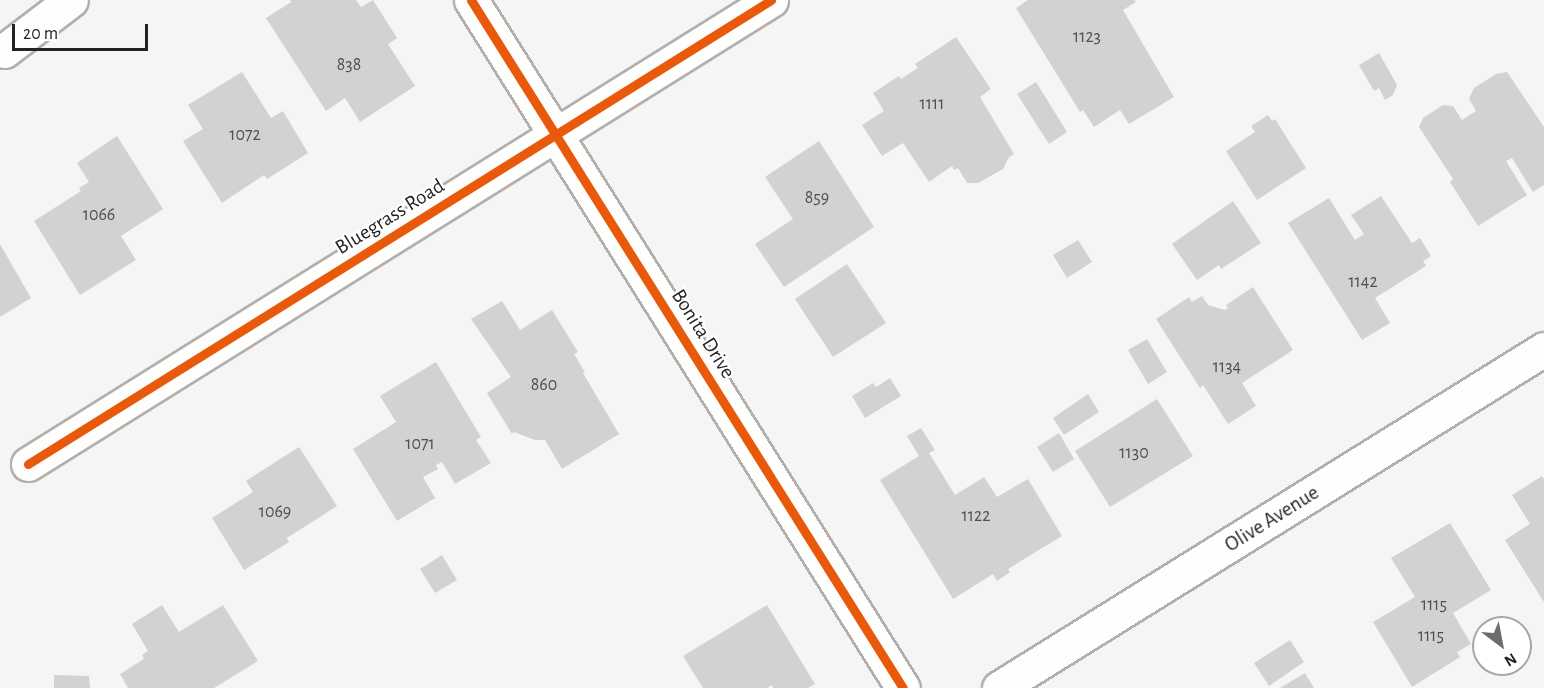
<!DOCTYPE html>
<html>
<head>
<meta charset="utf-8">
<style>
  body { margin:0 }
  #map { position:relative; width:1544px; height:688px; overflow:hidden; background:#f7f5f3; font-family:"Alegreya Sans",sans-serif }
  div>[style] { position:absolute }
  .building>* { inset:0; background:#d4d2d1 }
  .roads { filter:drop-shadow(2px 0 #b2b0af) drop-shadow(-2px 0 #b2b0af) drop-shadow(0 2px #b2b0af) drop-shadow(0 -2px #b2b0af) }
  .minor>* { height:33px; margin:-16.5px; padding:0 16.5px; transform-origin:16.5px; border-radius:16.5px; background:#fefefd }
  .major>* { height:33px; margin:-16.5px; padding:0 16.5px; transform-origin:16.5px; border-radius:16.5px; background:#fefefd }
  .cycleway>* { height:9px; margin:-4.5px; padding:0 4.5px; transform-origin:4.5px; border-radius:4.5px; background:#e8590c }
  span { translate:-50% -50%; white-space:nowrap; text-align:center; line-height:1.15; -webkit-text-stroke:4.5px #fff; paint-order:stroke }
  .number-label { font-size:18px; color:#514f4e }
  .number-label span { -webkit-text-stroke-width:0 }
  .street-label { font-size:21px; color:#252322 }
  .north { position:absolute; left:1472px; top:616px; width:60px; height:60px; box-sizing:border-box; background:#fff; border:2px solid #a8a7a7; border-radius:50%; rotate:148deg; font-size:16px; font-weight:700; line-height:24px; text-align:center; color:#252322 }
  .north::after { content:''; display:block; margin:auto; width:21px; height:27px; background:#6e6c6b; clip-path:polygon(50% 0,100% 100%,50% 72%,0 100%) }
  .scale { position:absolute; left:12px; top:24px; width:136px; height:27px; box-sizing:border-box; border:3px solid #252322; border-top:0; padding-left:8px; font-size:18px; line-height:21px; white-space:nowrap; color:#252322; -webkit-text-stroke:4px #fff; paint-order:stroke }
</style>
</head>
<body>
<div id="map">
  <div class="building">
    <div style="clip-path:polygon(290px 0,356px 0,361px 7px,373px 0,397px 38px,388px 44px,415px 86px,360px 122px,345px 98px,326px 111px,266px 18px,291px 2px)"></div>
    <div style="clip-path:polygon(1028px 0,1134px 0,1136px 2px,1123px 10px,1174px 97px,1129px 124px,1120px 110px,1094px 127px,1083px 110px,1080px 112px,1016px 8px)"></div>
    <div style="clip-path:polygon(956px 37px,991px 89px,980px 97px,1014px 154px,1009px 157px,1003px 169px,978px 183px,967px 183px,958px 168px,954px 170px,952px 166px,929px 182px,903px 143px,882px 156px,862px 125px,884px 111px,873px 93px,899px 76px,901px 79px,918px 68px,915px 64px)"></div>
    <div style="clip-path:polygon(1379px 53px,1397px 85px,1393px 95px,1385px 100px,1379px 88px,1374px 91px,1359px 65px)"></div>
    <div style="clip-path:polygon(242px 72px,271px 118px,283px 111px,308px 153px,267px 179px,264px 175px,222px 203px,183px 141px,203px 129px,188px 105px)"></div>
    <div style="clip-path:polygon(1507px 72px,1544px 127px,1544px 185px,1533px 192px,1512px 158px,1506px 161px,1527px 195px,1478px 226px,1450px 182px,1453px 179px,1419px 127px,1423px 118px,1443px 105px,1453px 106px,1462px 120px,1476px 111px,1469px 99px,1474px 88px,1496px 74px)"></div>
    <div style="clip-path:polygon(1036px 82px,1067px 132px,1049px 144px,1017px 94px)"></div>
    <div style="clip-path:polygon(1268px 115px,1272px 121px,1275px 119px,1306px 168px,1257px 200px,1226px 151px,1255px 132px,1251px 126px)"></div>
    <div style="clip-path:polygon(117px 136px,163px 209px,121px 236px,136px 260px,80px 295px,34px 221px,81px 191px,79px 188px,89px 182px,77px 163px)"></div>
    <div style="clip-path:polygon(819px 141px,874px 227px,784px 287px,755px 244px,793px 219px,765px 177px)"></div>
    <div style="clip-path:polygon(1381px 196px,1412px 243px,1420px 238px,1431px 256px,1423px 261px,1426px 266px,1375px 298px,1390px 323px,1362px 340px,1288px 223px,1329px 198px,1355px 240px,1364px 234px,1351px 215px)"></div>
    <div style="clip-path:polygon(1233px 201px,1261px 243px,1221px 269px,1219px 265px,1197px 280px,1172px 244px)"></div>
    <div style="clip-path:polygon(1078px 240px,1092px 262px,1067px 278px,1053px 255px)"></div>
    <div style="clip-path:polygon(0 244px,31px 298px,0 317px)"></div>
    <div style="clip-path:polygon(847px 264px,886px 323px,833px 357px,795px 299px)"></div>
    <div style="clip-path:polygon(1253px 287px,1293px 350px,1242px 383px,1256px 406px,1228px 424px,1203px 385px,1200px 388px,1156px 319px,1189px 297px,1192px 302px,1202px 296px,1208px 305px,1225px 310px,1228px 308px,1226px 305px)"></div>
    <div style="clip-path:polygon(502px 301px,520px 330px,552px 310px,578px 352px,574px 354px,585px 372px,583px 373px,619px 434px,562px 469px,545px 440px,535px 440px,514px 432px,512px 434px,487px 393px,511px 377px,471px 319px)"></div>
    <div style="clip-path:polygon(1147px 339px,1167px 372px,1148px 384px,1128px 350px)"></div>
    <div style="clip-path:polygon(436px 362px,481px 437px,476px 440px,491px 463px,455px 484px,442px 462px,436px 465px,438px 469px,423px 477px,435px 498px,397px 521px,353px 449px,396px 422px,380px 396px)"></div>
    <div style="clip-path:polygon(890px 378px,901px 396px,865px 418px,852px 396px,873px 383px,876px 387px)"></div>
    <div style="clip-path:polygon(1088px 394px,1099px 412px,1064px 435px,1053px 418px)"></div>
    <div style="clip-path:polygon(1157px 399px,1193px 456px,1110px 507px,1075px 451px)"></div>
    <div style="clip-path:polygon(921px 428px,935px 450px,929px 453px,955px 495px,984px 477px,997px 497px,1028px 479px,1062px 536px,1008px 569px,1010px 572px,997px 581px,993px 574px,953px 599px,880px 480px,919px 456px,907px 436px)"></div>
    <div style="clip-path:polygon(1059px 433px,1074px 459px,1053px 472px,1037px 447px)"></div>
    <div style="clip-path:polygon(299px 447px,337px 506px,287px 538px,289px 542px,244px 570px,212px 518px,253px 492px,246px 481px)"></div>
    <div style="clip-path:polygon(1542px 476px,1544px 479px,1544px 602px,1505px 540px,1530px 524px,1512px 495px)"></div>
    <div style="clip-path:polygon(1450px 523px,1491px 590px,1453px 613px,1471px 644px,1457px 652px,1460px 657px,1412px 687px,1373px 622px,1415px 597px,1391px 558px)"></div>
    <div style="clip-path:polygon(442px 555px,457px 580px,435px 593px,420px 569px)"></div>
    <div style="clip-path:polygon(162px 605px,179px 632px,223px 605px,258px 661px,214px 688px,128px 688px,120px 674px,144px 659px,142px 655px,148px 651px,132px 624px)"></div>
    <div style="clip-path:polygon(767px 605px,815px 684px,808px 688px,773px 688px,772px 685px,767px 688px,703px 688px,683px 656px)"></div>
    <div style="clip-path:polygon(1290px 640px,1304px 662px,1269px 686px,1254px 663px)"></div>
    <div style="clip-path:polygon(1305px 673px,1314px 688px,1280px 688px)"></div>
    <div style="clip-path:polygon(54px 675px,89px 676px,90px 688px,54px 688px)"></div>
  </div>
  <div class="roads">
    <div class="minor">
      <div style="left:471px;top:0;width:812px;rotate:57.88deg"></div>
      <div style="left:4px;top:51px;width:84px;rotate:-37.3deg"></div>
      <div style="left:28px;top:464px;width:876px;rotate:-31.98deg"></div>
    </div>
    <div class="major">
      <div style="left:999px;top:688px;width:642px;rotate:-31.88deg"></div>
    </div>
  </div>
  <div class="cycleway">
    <div style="left:471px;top:0;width:812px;rotate:57.88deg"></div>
    <div style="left:28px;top:464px;width:876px;rotate:-31.98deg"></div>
  </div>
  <div class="number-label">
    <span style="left:1087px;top:37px">1123</span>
    <span style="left:349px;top:65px">838</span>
    <span style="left:932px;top:104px">1111</span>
    <span style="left:245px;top:135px">1072</span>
    <span style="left:817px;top:198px">859</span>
    <span style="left:99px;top:215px">1066</span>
    <span style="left:1363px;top:282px">1142</span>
    <span style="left:1227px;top:367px">1134</span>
    <span style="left:544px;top:385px">860</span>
    <span style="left:420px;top:444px">1071</span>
    <span style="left:1134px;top:453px">1130</span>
    <span style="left:275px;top:512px">1069</span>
    <span style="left:976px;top:516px">1122</span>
    <span style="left:1434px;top:605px">1115</span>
    <span style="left:1431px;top:636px">1115</span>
  </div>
  <div class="street-label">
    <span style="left:390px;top:217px;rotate:-32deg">Bluegrass Road</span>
    <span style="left:703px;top:334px;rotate:58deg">Bonita Drive</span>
    <span style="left:1272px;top:519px;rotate:-32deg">Olive Avenue</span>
  </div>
  <div class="north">N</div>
  <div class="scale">20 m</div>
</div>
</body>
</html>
